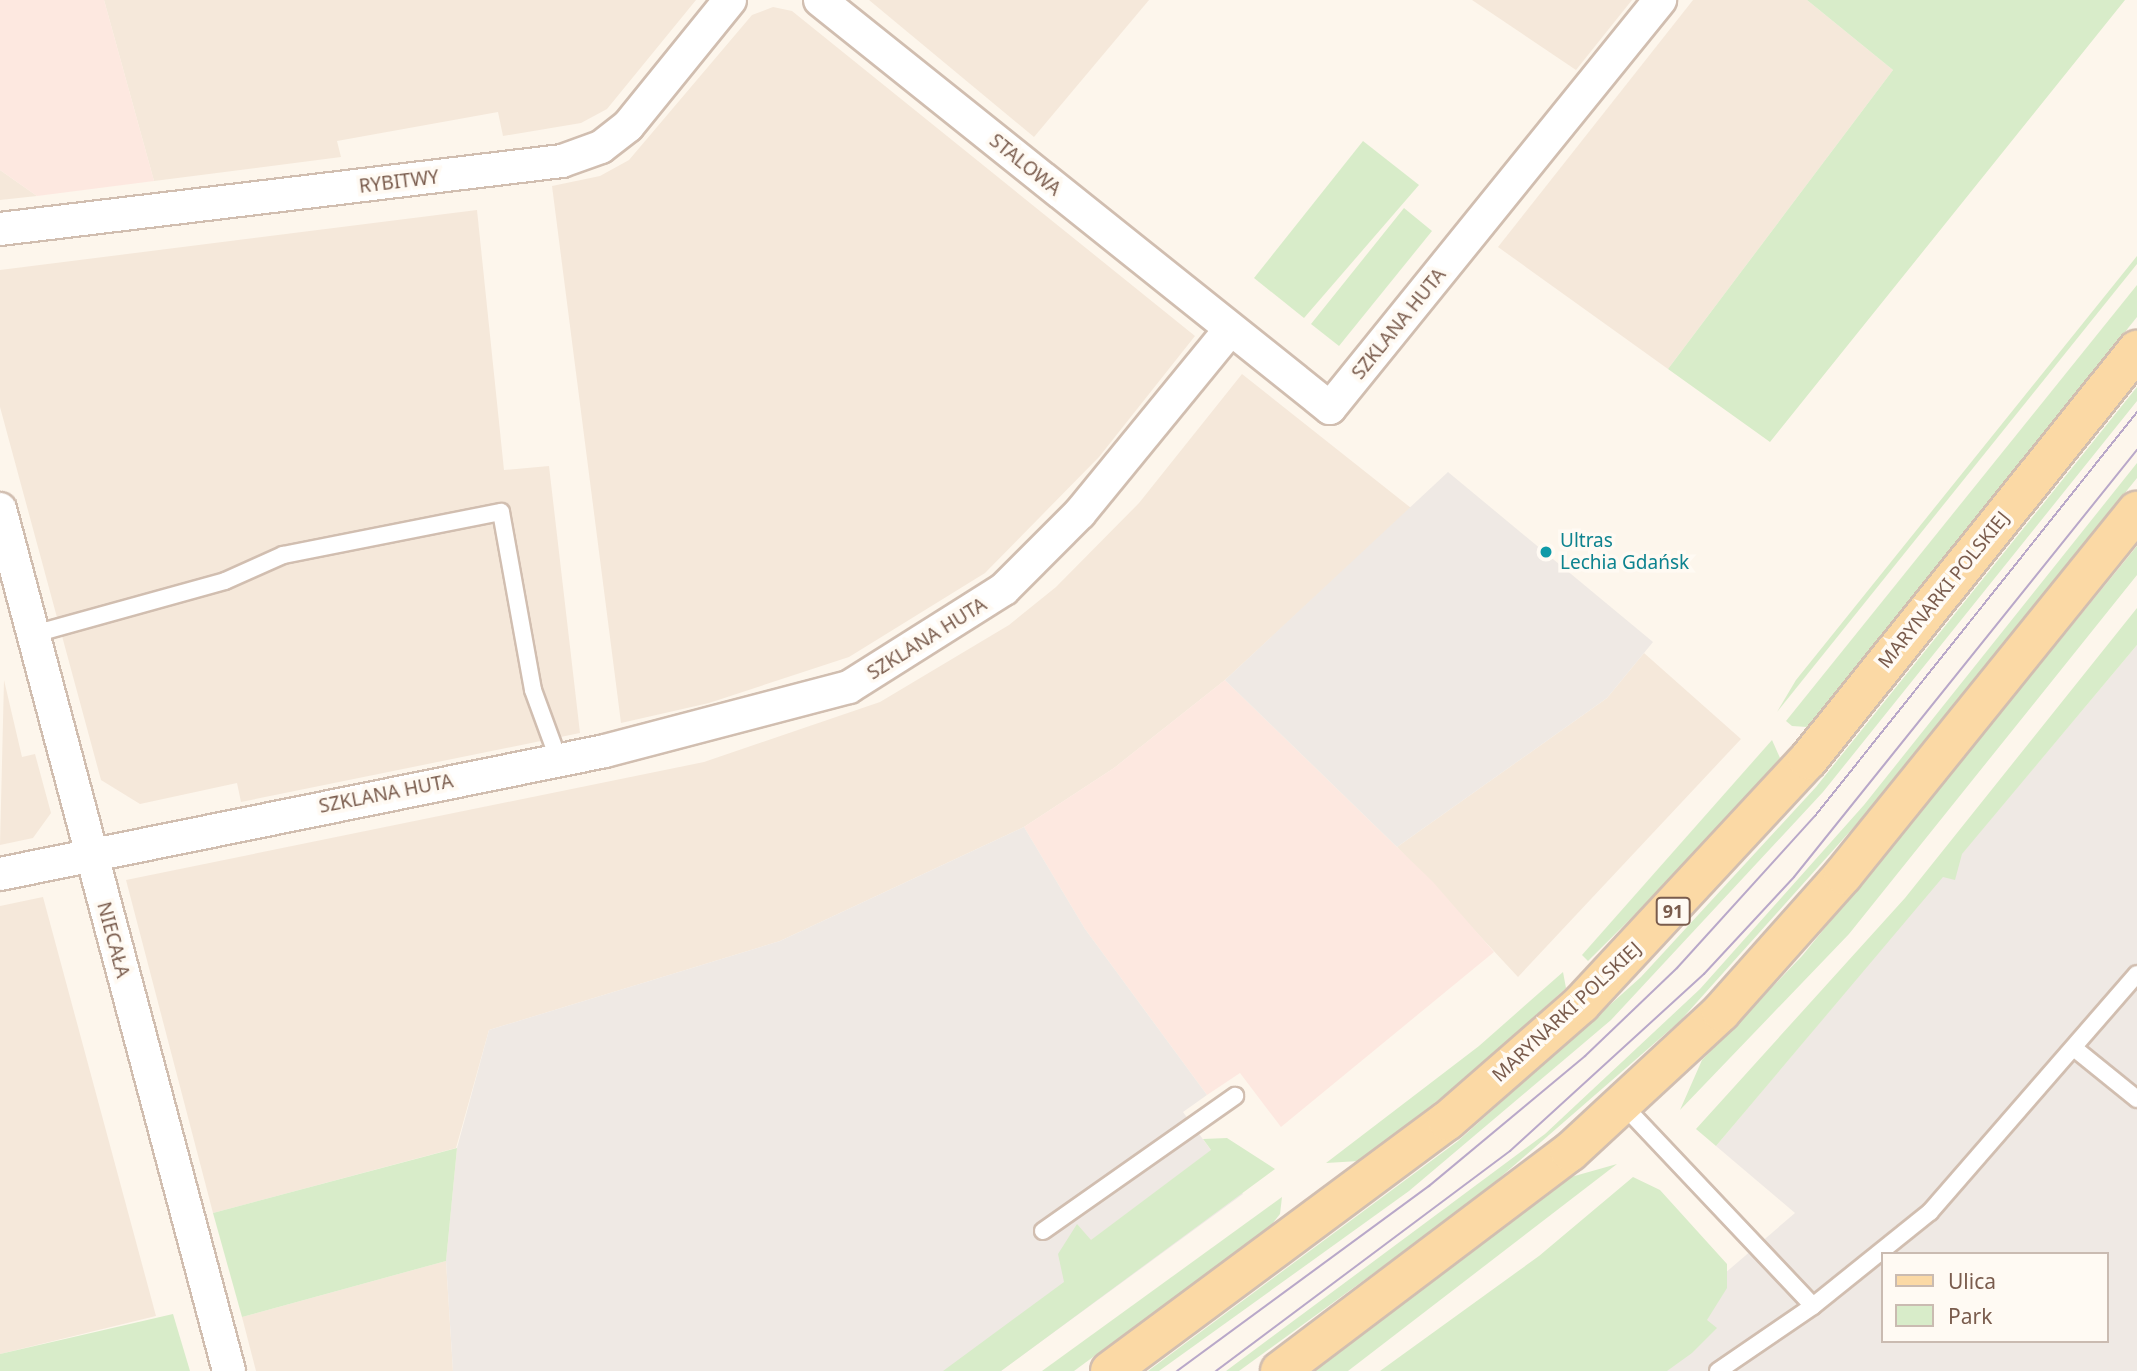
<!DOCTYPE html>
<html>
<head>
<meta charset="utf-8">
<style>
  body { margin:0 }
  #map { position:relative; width:2137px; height:1371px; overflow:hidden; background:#fdf6ec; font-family:"Noto Sans",sans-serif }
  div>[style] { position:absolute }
  .residential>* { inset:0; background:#f5e8da }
  .commercial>* { inset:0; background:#fde8e0 }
  .industrial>* { inset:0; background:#efe9e4 }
  .green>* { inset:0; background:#d8ecc9 }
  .roads { filter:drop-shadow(2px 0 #d1beb0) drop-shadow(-2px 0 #d1beb0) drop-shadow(0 2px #d1beb0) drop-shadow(0 -2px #d1beb0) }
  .lane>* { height:16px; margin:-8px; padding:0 8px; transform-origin:8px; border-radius:8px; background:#fff }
  .street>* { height:32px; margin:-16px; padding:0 16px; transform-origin:16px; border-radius:16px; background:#fff }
  .primary>* { height:38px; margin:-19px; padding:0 19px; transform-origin:19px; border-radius:19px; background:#fbd9a5 }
  .tram>* { height:2px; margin:-1px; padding:0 1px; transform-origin:1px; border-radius:1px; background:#b9a8c9 }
  .dots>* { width:19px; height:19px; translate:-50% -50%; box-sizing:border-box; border:4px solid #fffaf3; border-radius:50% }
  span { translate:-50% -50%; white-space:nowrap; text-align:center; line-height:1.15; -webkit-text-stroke:7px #fffaf3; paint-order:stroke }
  .shield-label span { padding:2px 5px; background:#fffaf3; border:2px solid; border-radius:5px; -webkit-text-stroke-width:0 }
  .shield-label { font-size:18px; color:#7a5c4d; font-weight:700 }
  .street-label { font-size:19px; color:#7a5c4d }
  .culture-label { font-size:19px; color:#0d838f }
  .left { translate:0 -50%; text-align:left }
  .legend { position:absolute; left:1881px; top:1252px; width:228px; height:91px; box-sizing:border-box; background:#fffaf3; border:2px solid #cabbb1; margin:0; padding:9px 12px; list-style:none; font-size:21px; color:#7a5c4d }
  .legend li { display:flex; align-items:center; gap:14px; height:35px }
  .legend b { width:35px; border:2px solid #cabbb1 }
</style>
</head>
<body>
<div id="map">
  <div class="residential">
    <div style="clip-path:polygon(104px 0,696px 0,607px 109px,581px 123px,503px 136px,498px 112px,337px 141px,341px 157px,154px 181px)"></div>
    <div style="clip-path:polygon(869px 0,1149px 0,1034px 137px)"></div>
    <div style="clip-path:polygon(1472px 0,1632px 0,1576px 70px)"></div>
    <div style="clip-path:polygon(1693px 0,1807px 0,1893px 70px,1668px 369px,1498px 247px)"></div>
    <div style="clip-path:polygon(773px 7px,792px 11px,1195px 336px,1099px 457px,985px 573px,849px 657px,709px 703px,621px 723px,552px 186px,600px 176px,629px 160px,752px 15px)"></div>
    <div style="clip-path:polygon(0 170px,37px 196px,0 200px)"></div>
    <div style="clip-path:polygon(477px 210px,504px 470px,549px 466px,580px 733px,241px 802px,237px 783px,140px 804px,101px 780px,0 407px,0 270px)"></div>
    <div style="clip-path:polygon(1242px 374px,1411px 508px,1225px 680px,1114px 768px,1024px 827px,780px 941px,489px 1030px,456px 1148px,213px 1213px,126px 880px,704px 762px,880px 702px,1009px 625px,1056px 587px,1139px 503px)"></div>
    <div style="clip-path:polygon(1644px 653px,1741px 739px,1518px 977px,1397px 847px,1607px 698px)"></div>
    <div style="clip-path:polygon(4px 680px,22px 757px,35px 754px,51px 813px,33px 838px,0 845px)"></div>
    <div style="clip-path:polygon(43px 897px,156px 1316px,0 1354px,0 906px)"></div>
    <div style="clip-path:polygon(446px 1261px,453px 1371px,256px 1371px,242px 1317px)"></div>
  </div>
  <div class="commercial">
    <div style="clip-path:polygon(0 0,104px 0,154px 181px,37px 196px,0 170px)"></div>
    <div style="clip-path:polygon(1225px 680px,1433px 882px,1494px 952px,1281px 1127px,1240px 1073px,1207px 1095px,1085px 929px,1024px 827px,1114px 768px)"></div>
  </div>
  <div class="industrial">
    <div style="clip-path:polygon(1448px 472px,1653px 642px,1607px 698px,1397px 847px,1225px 680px)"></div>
    <div style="clip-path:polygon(evenodd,2137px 645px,2137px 1371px,1611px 1371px,1795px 1213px,1716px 1146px,2137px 645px,1883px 1254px,2107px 1254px,2107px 1341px,1883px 1341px,1883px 1254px)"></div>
    <div style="clip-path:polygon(1024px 827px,1085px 929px,1207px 1095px,1183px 1112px,1243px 1194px,1001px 1371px,453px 1371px,446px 1261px,457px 1148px,489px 1030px,780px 941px)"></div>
  </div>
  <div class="green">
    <div style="clip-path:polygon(1807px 0,2125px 0,1770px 442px,1668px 369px,1893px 70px)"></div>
    <div style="clip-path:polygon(1363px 141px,1419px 185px,1304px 318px,1254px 278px)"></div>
    <div style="clip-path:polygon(1404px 208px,1432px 231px,1339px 346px,1311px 324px)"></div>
    <div style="clip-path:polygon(2137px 256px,2137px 264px,1777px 712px,1796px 680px)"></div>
    <div style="clip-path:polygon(2137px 285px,2137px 317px,1807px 727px,1792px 726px,1786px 721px)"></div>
    <div style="clip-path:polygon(2137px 387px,2137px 401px,1823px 792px,1611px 1020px,1409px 1191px,1159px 1371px,1148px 1371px,1458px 1141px,1641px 977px,1816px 787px)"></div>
    <div style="clip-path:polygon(2137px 463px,2137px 478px,1870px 809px,1680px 1021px,1473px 1201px,1239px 1371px,1226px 1371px,1545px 1134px,1700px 989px,1864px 805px)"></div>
    <div style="clip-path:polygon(2137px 546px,2137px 575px,1849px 934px,1680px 1110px,1702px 1060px,1802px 956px)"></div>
    <div style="clip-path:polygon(2137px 608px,2137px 645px,1962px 854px,1955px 880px,1943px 877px,1716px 1146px,1696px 1129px,1905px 898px)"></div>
    <div style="clip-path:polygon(1772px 740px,1780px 758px,1734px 816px,1588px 961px,1582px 955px)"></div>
    <div style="clip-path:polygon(1563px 972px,1566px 988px,1472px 1074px,1359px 1161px,1326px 1163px,1479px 1046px)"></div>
    <div style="clip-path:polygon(1227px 1138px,1275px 1169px,1001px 1371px,943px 1371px,1064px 1282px,1058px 1254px,1077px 1224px,1091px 1240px,1211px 1150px,1203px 1139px)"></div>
    <div style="clip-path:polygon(457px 1148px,446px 1261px,242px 1317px,213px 1213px)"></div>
    <div style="clip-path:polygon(1617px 1164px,1348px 1371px,1314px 1371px,1571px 1177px)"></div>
    <div style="clip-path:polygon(1633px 1177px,1660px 1190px,1727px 1264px,1727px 1288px,1707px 1320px,1717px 1328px,1692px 1353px,1667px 1371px,1380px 1371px,1539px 1256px)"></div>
    <div style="clip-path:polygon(1282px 1197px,1280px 1214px,1269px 1228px,1074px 1371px,1042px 1371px)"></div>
    <div style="clip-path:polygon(173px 1314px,190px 1371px,0 1371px,0 1354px)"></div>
  </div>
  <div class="roads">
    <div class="lane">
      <div style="left:34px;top:634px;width:198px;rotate:-15.5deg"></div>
      <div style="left:225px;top:581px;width:64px;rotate:-24.1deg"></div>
      <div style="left:283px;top:555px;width:222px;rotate:-11.2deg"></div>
      <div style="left:501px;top:512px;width:181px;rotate:79.8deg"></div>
      <div style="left:533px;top:690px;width:76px;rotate:69.9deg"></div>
      <div style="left:2074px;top:1048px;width:81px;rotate:39deg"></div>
      <div style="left:1624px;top:1106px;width:275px;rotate:46.6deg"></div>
      <div style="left:1043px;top:1231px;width:235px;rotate:-35.1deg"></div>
      <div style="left:1718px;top:1371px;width:115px;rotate:-34.4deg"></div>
      <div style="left:1813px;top:1306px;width:150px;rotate:-38.8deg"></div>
      <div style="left:1930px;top:1212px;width:315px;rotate:-49deg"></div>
    </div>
    <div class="street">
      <div style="left:820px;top:0;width:653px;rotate:38.66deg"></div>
      <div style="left:1330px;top:408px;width:525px;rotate:-51.03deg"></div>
      <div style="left:0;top:229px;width:566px;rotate:-6.9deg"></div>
      <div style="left:562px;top:161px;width:41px;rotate:-19.7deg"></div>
      <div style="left:601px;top:147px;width:34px;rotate:-38deg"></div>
      <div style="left:628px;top:126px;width:162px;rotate:-51deg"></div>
      <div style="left:0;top:509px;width:892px;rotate:75.12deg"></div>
      <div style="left:0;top:874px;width:617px;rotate:-11.49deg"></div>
      <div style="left:605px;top:751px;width:252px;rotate:-14.7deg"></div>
      <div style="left:849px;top:687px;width:183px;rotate:-32.3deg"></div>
      <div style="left:1004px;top:589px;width:107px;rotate:-45deg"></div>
      <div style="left:1080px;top:513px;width:237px;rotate:-50.7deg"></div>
    </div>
    <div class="primary">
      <div style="left:1110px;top:1371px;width:420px;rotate:-36.6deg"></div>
      <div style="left:1447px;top:1121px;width:178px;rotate:-41.1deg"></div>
      <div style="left:1581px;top:1004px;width:333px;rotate:-47.1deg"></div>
      <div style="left:1808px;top:760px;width:526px;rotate:-51.26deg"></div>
      <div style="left:1280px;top:1371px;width:363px;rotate:-37.1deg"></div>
      <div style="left:1570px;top:1152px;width:206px;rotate:-42.8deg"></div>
      <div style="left:1721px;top:1012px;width:183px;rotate:-48.3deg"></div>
      <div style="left:1843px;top:875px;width:468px;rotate:-51.1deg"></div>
    </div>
  </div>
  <div class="tram">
    <div style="left:1177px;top:1371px;width:313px;rotate:-36.3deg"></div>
    <div style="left:1429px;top:1186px;width:203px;rotate:-39.8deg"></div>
    <div style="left:1585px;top:1056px;width:127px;rotate:-43.7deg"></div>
    <div style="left:1677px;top:968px;width:205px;rotate:-47.8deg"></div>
    <div style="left:1815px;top:816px;width:517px;rotate:-51.44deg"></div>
    <div style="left:1216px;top:1371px;width:367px;rotate:-36.8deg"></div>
    <div style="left:1510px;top:1151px;width:263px;rotate:-42.4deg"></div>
    <div style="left:1704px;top:974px;width:132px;rotate:-47.1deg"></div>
    <div style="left:1794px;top:877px;width:548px;rotate:-51.23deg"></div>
  </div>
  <div class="dots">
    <div style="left:1546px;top:552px;background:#0f9aa8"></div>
  </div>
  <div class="shield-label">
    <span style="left:1673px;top:911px">91</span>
  </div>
  <div class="street-label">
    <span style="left:1025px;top:165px;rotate:39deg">STALOWA</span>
    <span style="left:399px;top:182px;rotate:-7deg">RYBITWY</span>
    <span style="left:1399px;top:324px;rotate:-51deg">SZKLANA HUTA</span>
    <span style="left:1944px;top:590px;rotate:-51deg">MARYNARKI POLSKIEJ</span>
    <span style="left:927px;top:639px;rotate:-32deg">SZKLANA HUTA</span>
    <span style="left:386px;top:794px;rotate:-11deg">SZKLANA HUTA</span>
    <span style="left:113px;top:940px;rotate:75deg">NIECAŁA</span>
    <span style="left:1567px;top:1012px;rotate:-43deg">MARYNARKI POLSKIEJ</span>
  </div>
  <div class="culture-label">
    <span class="left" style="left:1560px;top:552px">Ultras<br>Lechia Gdańsk</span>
  </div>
  <ul class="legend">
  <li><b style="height:9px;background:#fbd9a5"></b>Ulica</li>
  <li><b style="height:19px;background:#d8ecc9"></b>Park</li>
  </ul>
</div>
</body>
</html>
